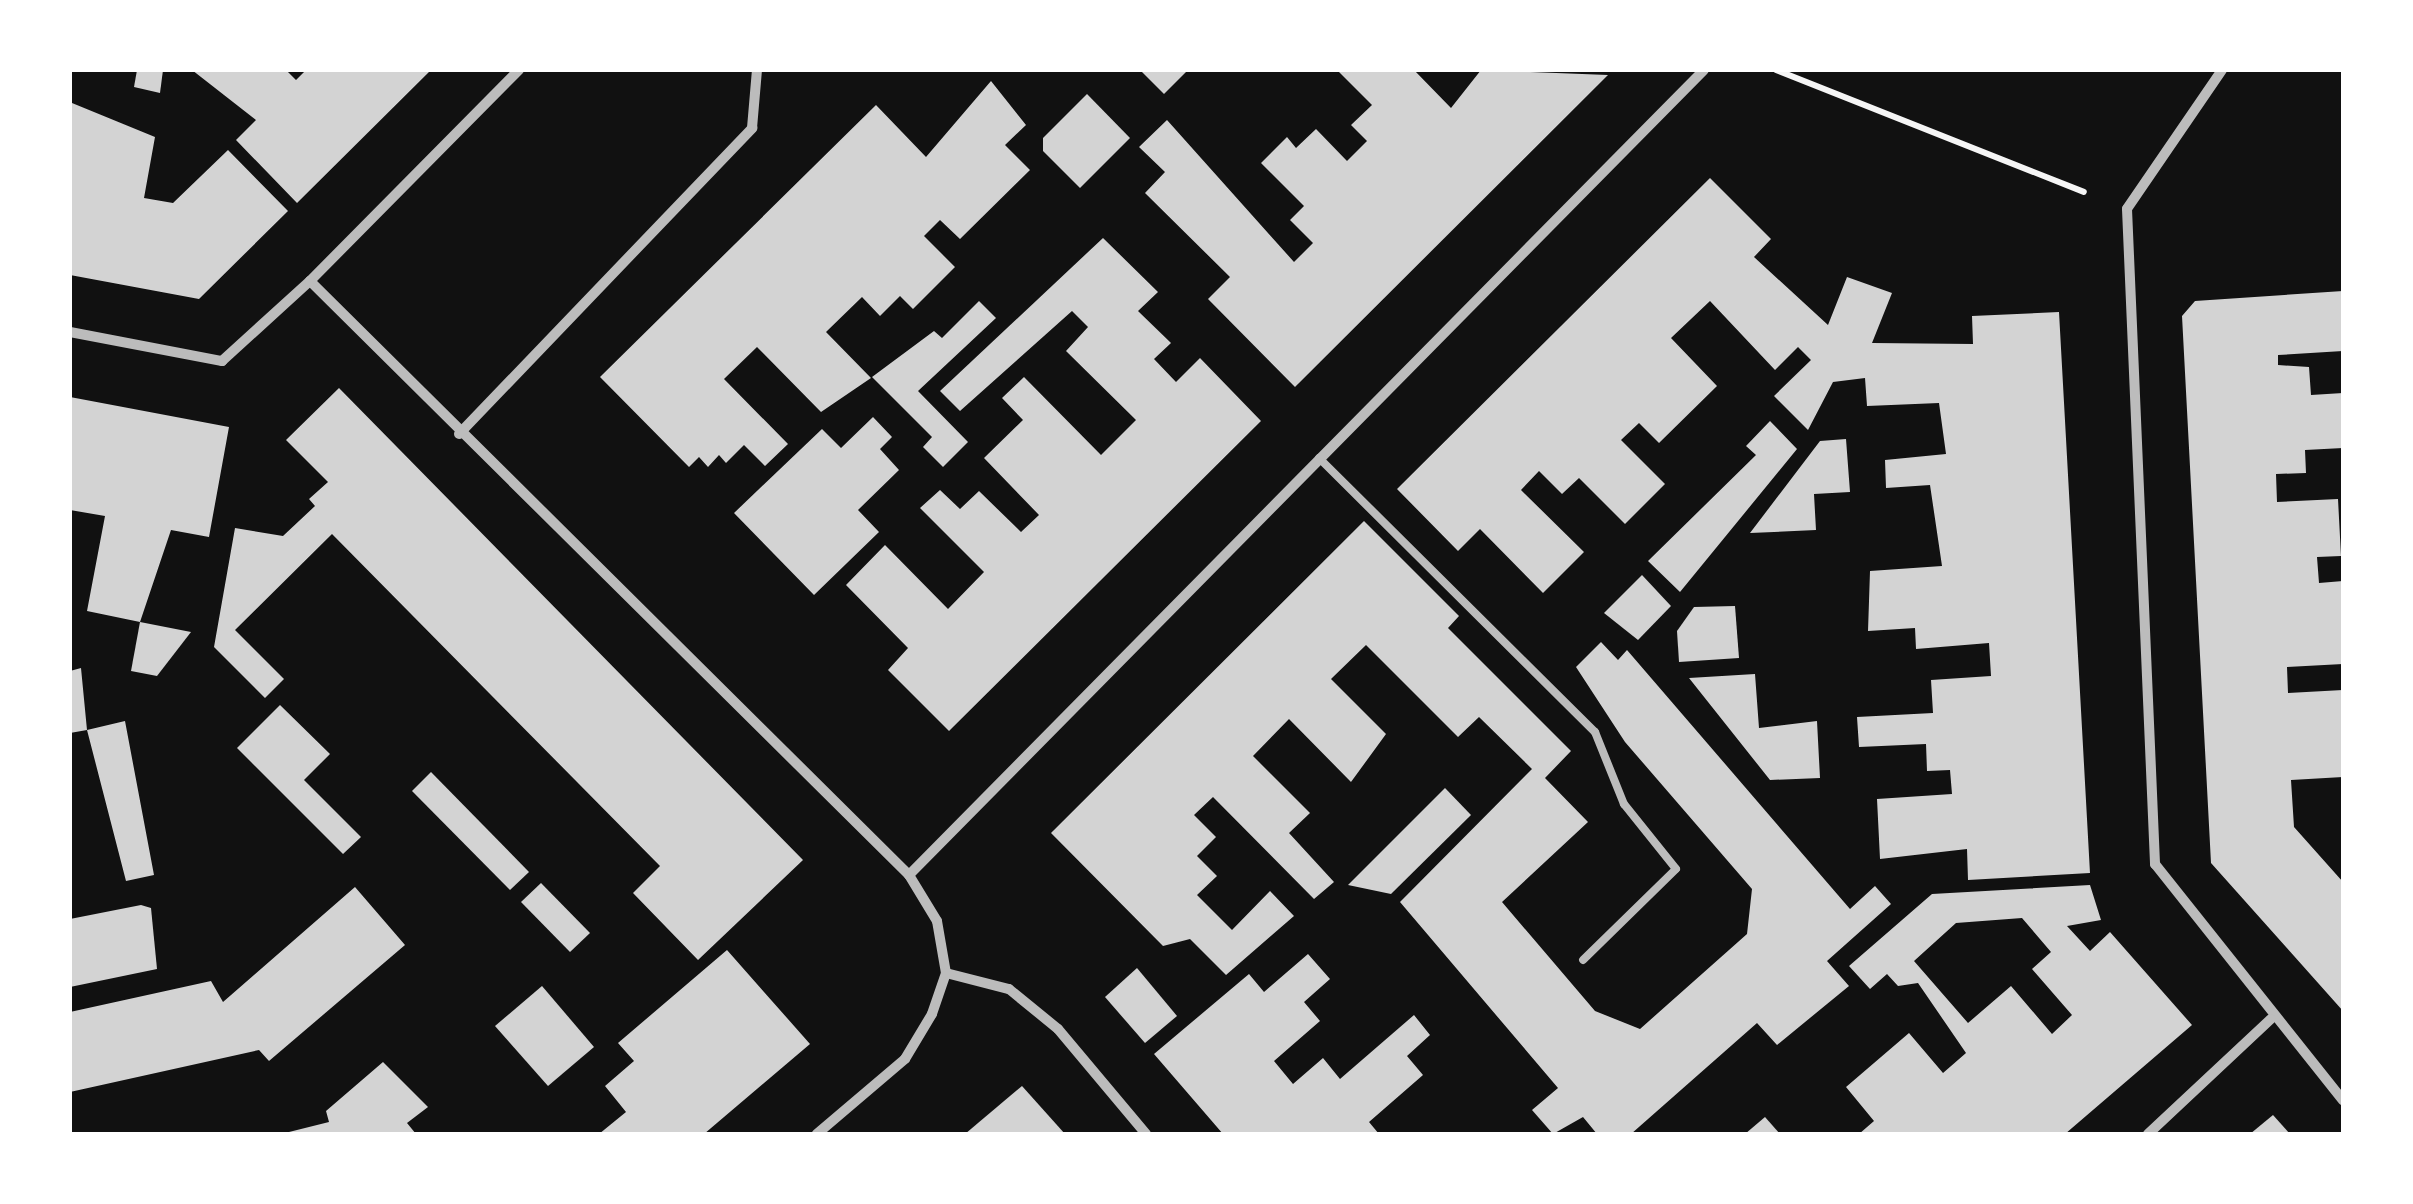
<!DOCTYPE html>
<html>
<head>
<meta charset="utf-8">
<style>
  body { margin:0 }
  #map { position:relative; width:2413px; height:1204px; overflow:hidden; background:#111; font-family:"Open Sans",sans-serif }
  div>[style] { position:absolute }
  .building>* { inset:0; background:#d3d3d3 }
  .path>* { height:6px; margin:-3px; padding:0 3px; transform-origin:3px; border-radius:3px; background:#f5f5f5 }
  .service>* { height:8px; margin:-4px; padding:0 4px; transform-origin:4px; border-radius:4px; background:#bcbcbc }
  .minor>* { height:10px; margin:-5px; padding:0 5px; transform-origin:5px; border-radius:5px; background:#bcbcbc }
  span { translate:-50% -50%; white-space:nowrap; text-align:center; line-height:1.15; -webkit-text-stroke:8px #fff; paint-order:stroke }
  .frame { position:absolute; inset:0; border:72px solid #fff; pointer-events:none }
</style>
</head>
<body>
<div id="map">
  <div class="building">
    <div style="clip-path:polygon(137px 70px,163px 70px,160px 93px,134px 87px)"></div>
    <div style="clip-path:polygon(192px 70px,286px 70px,296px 80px,306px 70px,431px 70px,297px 203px,236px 140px,256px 120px)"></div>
    <div style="clip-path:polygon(1140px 70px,1188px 70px,1164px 94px)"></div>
    <div style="clip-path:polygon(1337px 70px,1414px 70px,1451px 108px,1481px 70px,1608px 75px,1295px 387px,1208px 299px,1230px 277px,1145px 193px,1165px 172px,1139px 147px,1167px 120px,1294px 262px,1313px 243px,1290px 220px,1304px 206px,1261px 163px,1287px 137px,1296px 148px,1316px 129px,1347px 161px,1367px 141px,1351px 125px,1372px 105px)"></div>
    <div style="clip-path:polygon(991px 81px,1026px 125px,1005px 145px,1030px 170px,960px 239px,940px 220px,924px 236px,955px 267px,913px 309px,900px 296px,880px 316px,862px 297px,826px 332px,871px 378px,821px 412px,757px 347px,724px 379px,788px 444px,765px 466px,744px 445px,726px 463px,719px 455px,708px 467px,699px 457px,689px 467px,600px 377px,876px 105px,926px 157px)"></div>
    <div style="clip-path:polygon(70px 90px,72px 103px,155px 137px,144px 198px,173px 203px,228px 150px,288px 211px,199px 299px,70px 275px)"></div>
    <div style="clip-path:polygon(1087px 94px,1130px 138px,1080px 188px,1043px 151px,1043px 138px)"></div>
    <div style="clip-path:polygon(1710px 178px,1771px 239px,1754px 257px,1828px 325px,1847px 277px,1892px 293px,1872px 343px,1973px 344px,1972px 316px,2059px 312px,2090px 873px,1968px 880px,1967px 849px,1880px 859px,1877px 799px,1952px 794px,1950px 770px,1927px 771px,1926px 744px,1859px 747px,1857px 717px,1933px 713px,1931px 680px,1991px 676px,1989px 643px,1916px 649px,1915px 628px,1868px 631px,1870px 571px,1942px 566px,1930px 485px,1886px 488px,1885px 460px,1946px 454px,1939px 403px,1867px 406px,1865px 378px,1833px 382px,1808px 430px,1774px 396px,1811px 360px,1798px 347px,1775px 370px,1710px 301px,1671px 338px,1717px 386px,1659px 443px,1639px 423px,1621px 440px,1665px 484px,1625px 524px,1579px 478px,1562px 494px,1539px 471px,1521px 490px,1584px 552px,1543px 593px,1480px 529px,1458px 551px,1397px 489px)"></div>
    <div style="clip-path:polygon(1103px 238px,1158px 292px,1138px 311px,1171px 343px,1154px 359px,1176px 382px,1200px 358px,1261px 421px,949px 731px,888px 670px,908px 648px,846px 585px,885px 545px,948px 609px,984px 572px,920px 508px,940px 490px,960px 509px,979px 491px,1021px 532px,1039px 515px,984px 458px,1023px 420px,1002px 398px,1024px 377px,1101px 455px,1136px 420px,1066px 351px,1088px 327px,1072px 311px,960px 411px,940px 391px)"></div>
    <div style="clip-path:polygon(2343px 291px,2343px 351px,2278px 355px,2278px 365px,2309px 367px,2311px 395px,2343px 393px,2343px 448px,2305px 450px,2306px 473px,2276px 474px,2277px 502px,2338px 499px,2341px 556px,2317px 557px,2319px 583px,2343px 581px,2343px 664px,2287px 667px,2288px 693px,2343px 690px,2343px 777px,2291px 780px,2294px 827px,2343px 882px,2343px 1011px,2211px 863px,2182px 316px,2195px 301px)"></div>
    <div style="clip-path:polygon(979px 301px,996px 318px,918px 391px,968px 442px,943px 467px,923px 447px,932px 437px,872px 377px,934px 331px,942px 338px)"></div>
    <div style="clip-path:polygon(339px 388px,803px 860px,698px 960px,633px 893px,660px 866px,332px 534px,235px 630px,284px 679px,265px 698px,214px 647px,235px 528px,283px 536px,315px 506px,309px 499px,328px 482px,286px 440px)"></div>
    <div style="clip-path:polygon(70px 397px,229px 427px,209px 537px,171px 530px,140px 622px,87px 611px,105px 516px,70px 510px)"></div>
    <div style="clip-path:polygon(873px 417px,892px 437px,880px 449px,899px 470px,858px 510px,879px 532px,814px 595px,734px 513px,822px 429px,841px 448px)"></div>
    <div style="clip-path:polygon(1770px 421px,1797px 449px,1680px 592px,1648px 561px,1756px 455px,1746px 446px)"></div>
    <div style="clip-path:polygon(1846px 439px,1850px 492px,1814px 494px,1816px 530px,1750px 533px,1820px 441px)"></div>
    <div style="clip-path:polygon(1364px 521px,1459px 616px,1448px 628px,1571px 751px,1545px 778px,1588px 822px,1502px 902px,1595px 1011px,1640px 1029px,1747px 934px,1752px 889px,1625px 742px,1576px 667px,1601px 642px,1618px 660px,1627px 650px,1850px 909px,1875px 886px,1891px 904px,1827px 961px,1849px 986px,1777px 1045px,1757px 1023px,1631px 1134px,1597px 1134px,1583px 1117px,1553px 1134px,1532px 1110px,1558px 1088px,1400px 902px,1532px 769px,1479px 717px,1458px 737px,1366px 645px,1331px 679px,1386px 734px,1351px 782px,1289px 719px,1253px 756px,1310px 813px,1289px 833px,1334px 882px,1314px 899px,1213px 797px,1194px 815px,1216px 837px,1197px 856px,1217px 876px,1197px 895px,1232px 930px,1270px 891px,1294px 916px,1226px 975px,1190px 939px,1163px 946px,1051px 833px)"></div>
    <div style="clip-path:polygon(1642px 575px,1671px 606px,1638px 640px,1604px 613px)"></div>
    <div style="clip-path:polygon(1735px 606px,1739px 658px,1679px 662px,1677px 631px,1694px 607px)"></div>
    <div style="clip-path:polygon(140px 622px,191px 632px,157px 676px,131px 671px)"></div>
    <div style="clip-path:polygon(81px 668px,87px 730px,125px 721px,154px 875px,126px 881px,87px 730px,70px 733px,70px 671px)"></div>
    <div style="clip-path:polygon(1755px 674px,1759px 728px,1817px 721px,1820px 778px,1770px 780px,1689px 678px)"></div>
    <div style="clip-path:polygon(280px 705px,330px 754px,304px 780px,361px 837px,343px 854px,237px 748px)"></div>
    <div style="clip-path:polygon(431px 772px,529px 872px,510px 890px,412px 791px)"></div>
    <div style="clip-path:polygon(1445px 788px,1471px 815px,1391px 894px,1348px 885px)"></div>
    <div style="clip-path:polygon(541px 883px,590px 933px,570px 952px,521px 902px)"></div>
    <div style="clip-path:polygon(evenodd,2090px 885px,2101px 920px,2067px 926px,2090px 951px,2110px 932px,2192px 1025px,2065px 1134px,1859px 1134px,1874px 1121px,1846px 1087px,1909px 1033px,1943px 1073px,1966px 1053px,1918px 983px,1898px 986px,1887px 974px,1870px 989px,1849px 966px,1932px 894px,2090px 885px,2022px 918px,2051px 952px,2032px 969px,2072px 1015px,2052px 1034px,2011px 986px,1968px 1023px,1914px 961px,1956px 923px,2022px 918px)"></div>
    <div style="clip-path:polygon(355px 887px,405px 945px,269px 1061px,259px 1050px,70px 1092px,70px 1012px,211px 981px,223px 1002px)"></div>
    <div style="clip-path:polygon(141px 905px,151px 908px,157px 969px,70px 987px,70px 919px)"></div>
    <div style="clip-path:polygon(727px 950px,810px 1044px,704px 1134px,599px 1134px,626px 1112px,605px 1086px,634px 1061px,618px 1043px)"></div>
    <div style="clip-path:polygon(1308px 954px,1330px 979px,1304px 1002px,1320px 1021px,1274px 1061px,1293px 1084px,1323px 1058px,1340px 1079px,1414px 1015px,1430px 1035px,1407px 1056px,1423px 1075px,1369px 1122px,1379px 1134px,1223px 1134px,1154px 1054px,1249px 974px,1264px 992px)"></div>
    <div style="clip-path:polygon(1137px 968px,1177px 1016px,1145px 1043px,1105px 997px)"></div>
    <div style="clip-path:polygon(542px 986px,594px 1047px,548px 1086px,495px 1026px)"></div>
    <div style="clip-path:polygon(383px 1062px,428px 1107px,407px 1123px,416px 1134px,281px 1134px,329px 1122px,326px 1111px)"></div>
    <div style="clip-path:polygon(1022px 1086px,1065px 1134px,965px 1134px)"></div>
    <div style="clip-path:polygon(2273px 1115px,2290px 1134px,2250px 1134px)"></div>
    <div style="clip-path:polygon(1765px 1117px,1780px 1134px,1745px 1134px)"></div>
  </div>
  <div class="path">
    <div style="left:1776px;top:70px;width:331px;rotate:21.6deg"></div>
  </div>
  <div class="service">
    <div style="left:1319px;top:458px;width:389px;rotate:44.8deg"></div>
    <div style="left:1595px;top:732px;width:78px;rotate:68.1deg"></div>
    <div style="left:1624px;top:804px;width:83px;rotate:51.3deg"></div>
    <div style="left:1676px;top:869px;width:130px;rotate:135.6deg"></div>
  </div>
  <div class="minor">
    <div style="left:2222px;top:70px;width:168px;rotate:124.4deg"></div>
    <div style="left:2127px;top:209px;width:656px;rotate:87.55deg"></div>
    <div style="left:2155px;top:864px;width:302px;rotate:51.5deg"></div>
    <div style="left:310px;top:281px;width:297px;rotate:-45.3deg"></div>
    <div style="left:70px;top:332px;width:155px;rotate:10.8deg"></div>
    <div style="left:222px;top:361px;width:119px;rotate:-42.3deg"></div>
    <div style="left:310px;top:281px;width:844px;rotate:44.76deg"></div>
    <div style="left:909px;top:875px;width:54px;rotate:58.7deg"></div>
    <div style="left:937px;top:921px;width:53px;rotate:80.2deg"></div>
    <div style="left:946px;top:973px;width:43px;rotate:108.9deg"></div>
    <div style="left:932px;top:1014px;width:52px;rotate:121deg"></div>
    <div style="left:905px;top:1059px;width:116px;rotate:139.6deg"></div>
    <div style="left:459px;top:434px;width:424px;rotate:-46.2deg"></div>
    <div style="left:752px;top:128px;width:58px;rotate:-85.1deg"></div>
    <div style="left:909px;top:875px;width:1131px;rotate:-45.36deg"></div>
    <div style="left:946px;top:973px;width:65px;rotate:14.3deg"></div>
    <div style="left:1009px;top:989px;width:63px;rotate:39.2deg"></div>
    <div style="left:1058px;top:1029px;width:137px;rotate:50deg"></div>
    <div style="left:2148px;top:1134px;width:168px;rotate:-43.1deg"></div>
  </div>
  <div class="frame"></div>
</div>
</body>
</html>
